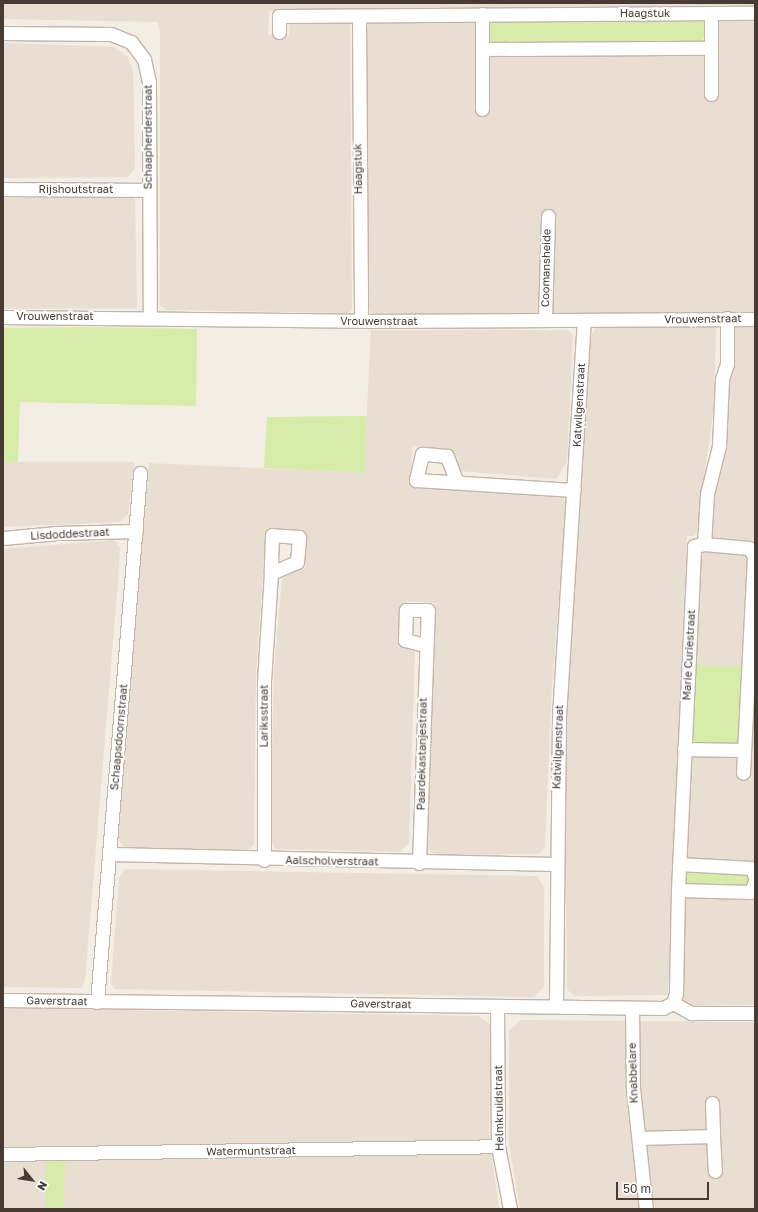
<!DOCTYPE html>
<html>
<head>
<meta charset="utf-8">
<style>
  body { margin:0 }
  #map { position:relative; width:758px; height:1212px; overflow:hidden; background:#f4ede4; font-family:"Golos Text",sans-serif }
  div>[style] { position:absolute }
  .residential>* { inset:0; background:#e8ded1 }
  .green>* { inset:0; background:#d6eca8 }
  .roads { filter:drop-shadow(1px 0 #c3b6a9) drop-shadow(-1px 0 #c3b6a9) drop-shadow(0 1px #c3b6a9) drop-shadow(0 -1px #c3b6a9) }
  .minor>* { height:13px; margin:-6.5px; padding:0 6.5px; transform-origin:6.5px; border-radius:6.5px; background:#fff }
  span { translate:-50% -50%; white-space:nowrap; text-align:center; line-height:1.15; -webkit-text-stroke:4px #fff; paint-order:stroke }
  .street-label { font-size:11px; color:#463c33 }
  .frame { position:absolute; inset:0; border:4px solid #463c33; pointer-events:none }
  .north { position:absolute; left:12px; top:1160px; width:40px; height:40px; -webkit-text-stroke:3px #fff; paint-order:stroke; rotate:120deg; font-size:11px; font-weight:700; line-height:16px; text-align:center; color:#463c33 }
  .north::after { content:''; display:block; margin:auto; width:14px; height:18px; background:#463c33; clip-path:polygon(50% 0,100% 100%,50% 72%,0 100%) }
  .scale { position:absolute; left:616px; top:1182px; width:93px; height:18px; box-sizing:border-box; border:2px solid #463c33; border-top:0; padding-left:5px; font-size:12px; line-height:14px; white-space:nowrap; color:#463c33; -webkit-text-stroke:3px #fff; paint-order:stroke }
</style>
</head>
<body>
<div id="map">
  <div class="residential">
    <div style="clip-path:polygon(3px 3px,755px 3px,755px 9px,269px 11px,268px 35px,289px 36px,290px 20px,345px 19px,350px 26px,352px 309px,349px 313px,168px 310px,160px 306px,160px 31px,157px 22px,3px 19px)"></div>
    <div style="clip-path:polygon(755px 18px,755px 313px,375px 316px,367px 307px,364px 31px,369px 24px,468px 21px,477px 24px,479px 52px,700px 51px,707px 57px,720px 19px)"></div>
    <div style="clip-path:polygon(3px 43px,113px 47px,127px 56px,133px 71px,135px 168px,128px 177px,3px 178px)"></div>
    <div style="clip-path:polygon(3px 198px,135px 198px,137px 308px,3px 309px)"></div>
    <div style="clip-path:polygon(741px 323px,755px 323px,755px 543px,715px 541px,710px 534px,727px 381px,732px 373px,733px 328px)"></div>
    <div style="clip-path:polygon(716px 325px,714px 404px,697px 532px,694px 536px,687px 536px,668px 995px,574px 996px,567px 989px,565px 704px,591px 336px,597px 326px)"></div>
    <div style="clip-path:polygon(371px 330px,568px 330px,573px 335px,567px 462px,556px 479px,460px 471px,449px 449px,413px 446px,409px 486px,559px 495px,566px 503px,551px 701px,545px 847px,539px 854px,437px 855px,430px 852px,427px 845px,427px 785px,436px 603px,407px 601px,400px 610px,398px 643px,415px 648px,409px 843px,400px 852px,275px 849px,270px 838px,272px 751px,274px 670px,282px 578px,305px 567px,307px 536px,266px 530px,256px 674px,254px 844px,247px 851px,126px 850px,117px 838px,149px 463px,364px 473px)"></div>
    <div style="clip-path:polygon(3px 462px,134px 462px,128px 514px,120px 522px,3px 527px)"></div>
    <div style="clip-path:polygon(114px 540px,120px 548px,118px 580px,85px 981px,81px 988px,3px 987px,3px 549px)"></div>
    <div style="clip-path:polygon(704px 550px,747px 555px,744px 667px,693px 665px,697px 557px)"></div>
    <div style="clip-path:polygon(755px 584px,755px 864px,690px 861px,684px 855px,689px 760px,695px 754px,732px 756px,739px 761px,738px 779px,745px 779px)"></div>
    <div style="clip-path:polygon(125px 869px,537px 876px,544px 887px,544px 987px,534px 997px,115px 989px,111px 983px,119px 878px)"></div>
    <div style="clip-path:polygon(687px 896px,755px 896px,755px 1005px,687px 1006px,680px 999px,683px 900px)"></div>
    <div style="clip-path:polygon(3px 1008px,478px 1016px,491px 1025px,489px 1134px,499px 1209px,3px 1209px)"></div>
    <div style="clip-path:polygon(521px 1020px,755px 1022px,755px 1209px,520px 1209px,509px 1143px,509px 1031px)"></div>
  </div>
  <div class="green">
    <div style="clip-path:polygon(698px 16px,705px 20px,704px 38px,701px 41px,492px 44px,488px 41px,489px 21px,495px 18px)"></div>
    <div style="clip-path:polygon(79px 327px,197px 329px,196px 406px,20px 402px,18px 462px,3px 462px,3px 328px)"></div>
    <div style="clip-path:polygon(367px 416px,364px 473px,264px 468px,267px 417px)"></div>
    <div style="clip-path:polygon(693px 665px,744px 667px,740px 738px,736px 744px,700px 745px,690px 739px)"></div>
    <div style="clip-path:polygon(697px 869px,750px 874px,750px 883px,746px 888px,687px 886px,686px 875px,689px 870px)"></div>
    <div style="clip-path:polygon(65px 1161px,64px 1209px,46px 1209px,46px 1162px)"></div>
  </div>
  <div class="roads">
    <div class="minor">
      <div style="left:711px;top:13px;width:81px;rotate:90deg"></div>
      <div style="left:359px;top:17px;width:304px;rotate:89.6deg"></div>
      <div style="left:279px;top:32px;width:16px;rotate:-90deg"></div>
      <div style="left:279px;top:16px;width:476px;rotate:-0.4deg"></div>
      <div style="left:3px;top:33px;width:108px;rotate:0.5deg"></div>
      <div style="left:111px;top:34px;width:22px;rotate:22deg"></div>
      <div style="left:131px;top:42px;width:21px;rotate:53deg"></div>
      <div style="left:144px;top:59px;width:24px;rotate:78deg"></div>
      <div style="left:149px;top:82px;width:235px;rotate:89.8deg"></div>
      <div style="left:482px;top:49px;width:228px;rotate:-0.3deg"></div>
      <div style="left:482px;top:109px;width:95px;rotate:-90deg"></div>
      <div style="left:3px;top:189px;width:146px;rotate:0.4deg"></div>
      <div style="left:3px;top:317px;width:358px;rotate:0.6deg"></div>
      <div style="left:361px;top:321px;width:394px;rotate:-0.3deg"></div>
      <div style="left:545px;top:319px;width:103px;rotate:-88.3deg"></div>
      <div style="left:456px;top:480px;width:26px;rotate:-111deg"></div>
      <div style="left:447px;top:456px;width:25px;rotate:-175deg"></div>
      <div style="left:422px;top:454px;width:27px;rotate:103deg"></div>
      <div style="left:416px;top:480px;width:158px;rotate:3.6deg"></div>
      <div style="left:3px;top:538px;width:54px;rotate:-5.3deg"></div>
      <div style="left:57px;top:533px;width:79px;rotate:-1.5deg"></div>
      <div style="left:704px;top:544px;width:45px;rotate:5.1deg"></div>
      <div style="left:749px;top:548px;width:9px;rotate:58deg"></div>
      <div style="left:754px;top:556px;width:217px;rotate:92.9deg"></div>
      <div style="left:684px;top:749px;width:60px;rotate:1deg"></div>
      <div style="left:110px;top:854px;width:445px;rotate:1.3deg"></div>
      <div style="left:264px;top:860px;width:179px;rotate:-90deg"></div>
      <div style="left:264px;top:681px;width:108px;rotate:-86.3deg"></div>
      <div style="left:271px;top:573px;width:28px;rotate:-23deg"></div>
      <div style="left:297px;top:562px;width:25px;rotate:-85deg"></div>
      <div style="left:299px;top:537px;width:27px;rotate:-176deg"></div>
      <div style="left:272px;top:535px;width:38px;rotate:92deg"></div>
      <div style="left:419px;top:863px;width:253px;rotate:-88deg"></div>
      <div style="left:428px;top:610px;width:22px;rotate:180deg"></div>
      <div style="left:406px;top:610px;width:30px;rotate:92deg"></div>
      <div style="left:405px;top:640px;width:21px;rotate:14deg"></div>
      <div style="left:679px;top:864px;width:73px;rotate:3.1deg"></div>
      <div style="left:752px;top:868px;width:10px;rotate:73deg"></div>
      <div style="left:678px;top:890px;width:73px;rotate:1.6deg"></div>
      <div style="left:751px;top:892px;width:12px;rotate:-70deg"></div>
      <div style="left:3px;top:1000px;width:660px;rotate:0.69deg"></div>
      <div style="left:663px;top:1008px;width:11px;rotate:-27deg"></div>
      <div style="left:673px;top:1003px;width:10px;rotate:-73deg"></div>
      <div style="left:676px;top:993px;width:103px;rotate:-88.9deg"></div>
      <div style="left:678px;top:890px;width:344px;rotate:-87.3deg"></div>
      <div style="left:694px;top:546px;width:10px;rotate:-11deg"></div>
      <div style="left:704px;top:544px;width:50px;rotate:-86.6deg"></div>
      <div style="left:707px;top:494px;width:49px;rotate:-76deg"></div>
      <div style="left:719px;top:446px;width:67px;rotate:-87.4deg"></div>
      <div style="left:722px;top:379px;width:16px;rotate:-72deg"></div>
      <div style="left:727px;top:364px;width:46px;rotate:-90deg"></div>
      <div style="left:97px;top:1002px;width:531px;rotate:-85.35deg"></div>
      <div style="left:673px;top:1003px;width:21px;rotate:29deg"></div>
      <div style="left:691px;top:1013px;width:64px"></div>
      <div style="left:497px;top:1006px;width:140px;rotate:89.6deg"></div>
      <div style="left:498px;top:1146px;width:64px;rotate:79.2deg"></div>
      <div style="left:556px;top:1006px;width:290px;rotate:-89.4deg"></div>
      <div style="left:559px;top:716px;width:396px;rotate:-86.4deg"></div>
      <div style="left:632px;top:1008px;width:80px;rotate:89.3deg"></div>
      <div style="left:633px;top:1088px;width:122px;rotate:83.9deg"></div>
      <div style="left:712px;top:1103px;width:33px;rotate:88deg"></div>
      <div style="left:639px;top:1138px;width:74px;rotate:-1.5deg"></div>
      <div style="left:713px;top:1136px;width:35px;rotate:87deg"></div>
      <div style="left:3px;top:1154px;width:495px;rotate:-0.9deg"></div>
    </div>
  </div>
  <div class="street-label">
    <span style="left:645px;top:13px">Haagstuk</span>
    <span style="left:148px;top:137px;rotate:-90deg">Schaapherderstraat</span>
    <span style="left:358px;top:169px;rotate:-91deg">Haagstuk</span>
    <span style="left:76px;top:189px">Rijshoutstraat</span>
    <span style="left:546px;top:268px;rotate:-89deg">Coomansheide</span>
    <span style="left:55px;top:316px">Vrouwenstraat</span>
    <span style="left:703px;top:319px;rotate:-1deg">Vrouwenstraat</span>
    <span style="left:379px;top:321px">Vrouwenstraat</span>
    <span style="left:579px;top:405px;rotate:-87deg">Katwilgenstraat</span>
    <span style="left:70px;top:534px;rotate:-3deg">Lisdoddestraat</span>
    <span style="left:689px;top:655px;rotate:-87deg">Marie Curiestraat</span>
    <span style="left:264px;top:716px;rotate:-90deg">Lariksstraat</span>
    <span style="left:119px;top:737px;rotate:-85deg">Schaapsdoornstraat</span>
    <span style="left:558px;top:747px;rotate:-88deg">Katwilgenstraat</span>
    <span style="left:422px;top:754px;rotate:-89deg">Paardekastanjestraat</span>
    <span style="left:332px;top:861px;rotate:1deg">Aalscholverstraat</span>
    <span style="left:57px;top:1001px;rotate:1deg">Gaverstraat</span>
    <span style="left:381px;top:1004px;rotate:1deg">Gaverstraat</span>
    <span style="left:633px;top:1073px;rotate:-92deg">Knabbelare</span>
    <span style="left:499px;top:1108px;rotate:-91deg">Helmkruidstraat</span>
    <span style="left:251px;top:1151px;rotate:-1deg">Watermuntstraat</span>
  </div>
  <div class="frame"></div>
  <div class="north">N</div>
  <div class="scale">50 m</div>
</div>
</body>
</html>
